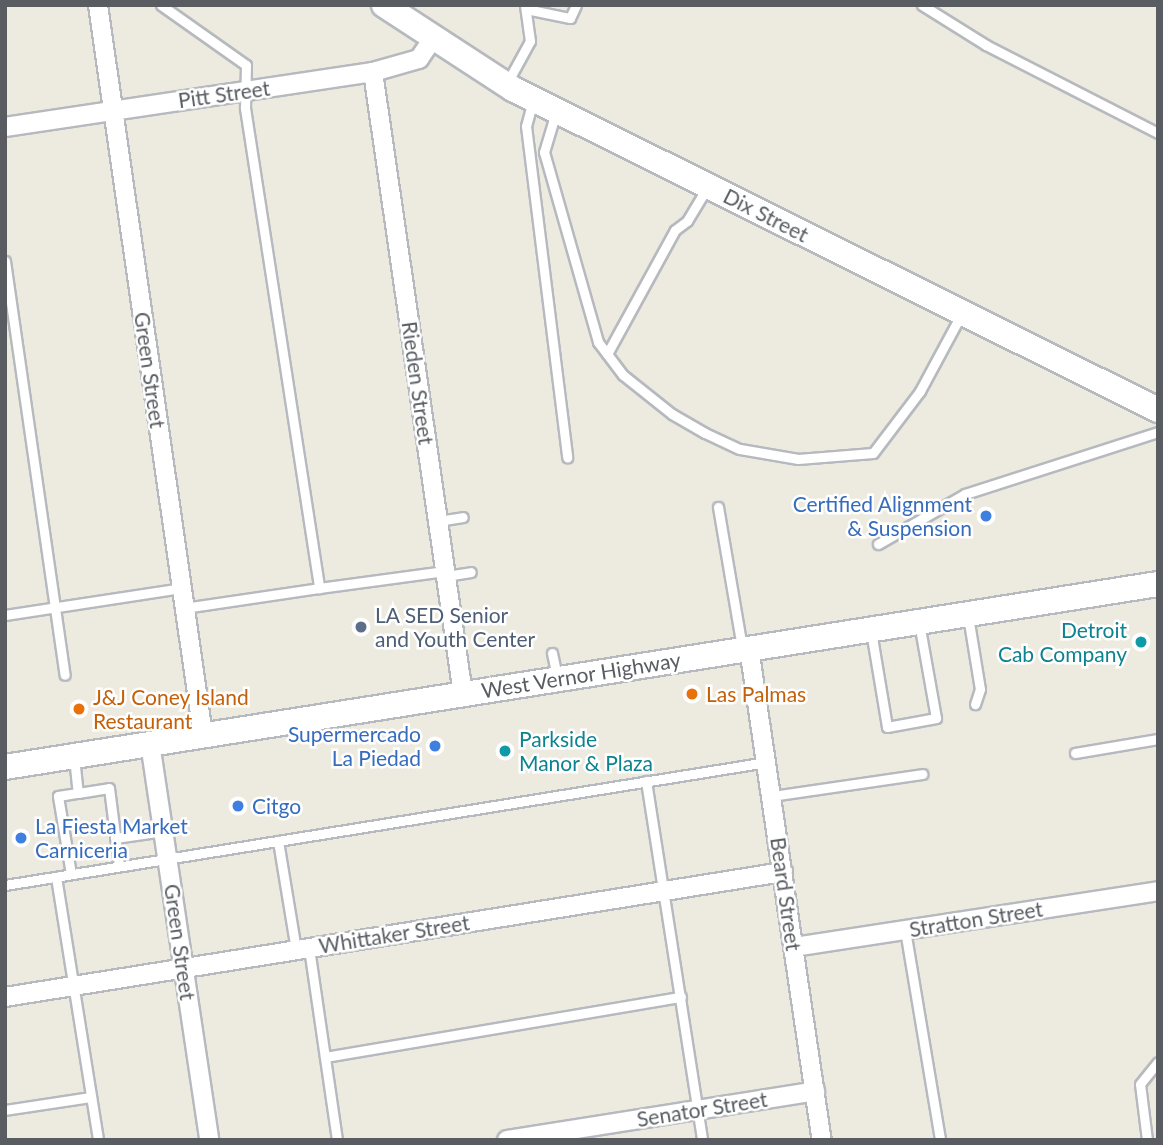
<!DOCTYPE html>
<html>
<head>
<meta charset="utf-8">
<style>
  body { margin:0 }
  #map { position:relative; width:1163px; height:1145px; overflow:hidden; background:#edeae0; font-family:Lato,sans-serif }
  div>[style] { position:absolute }
  .roads { filter:drop-shadow(2px 0 #b6b9be) drop-shadow(-2px 0 #b6b9be) drop-shadow(0 2px #b6b9be) drop-shadow(0 -2px #b6b9be) }
  .lane>* { height:9px; margin:-4.5px; padding:0 4.5px; transform-origin:4.5px; border-radius:4.5px; background:#fff }
  .street>* { height:18px; margin:-9px; padding:0 9px; transform-origin:9px; border-radius:9px; background:#fff }
  .secondary>* { height:24px; margin:-12px; padding:0 12px; transform-origin:12px; border-radius:12px; background:#fff }
  .dots>* { width:19px; height:19px; translate:-50% -50%; box-sizing:border-box; border:4px solid #fff; border-radius:50% }
  span { translate:-50% -50%; white-space:nowrap; text-align:center; line-height:1.15; -webkit-text-stroke:5px #fff; paint-order:stroke }
  .street-label { font-size:21px; color:#595d62 }
  .shop-label { font-size:21px; color:#366cbe }
  .right { translate:-100% -50%; text-align:right }
  .left { translate:0 -50%; text-align:left }
  .service-label { font-size:21px; color:#4e5e75 }
  .culture-label { font-size:21px; color:#0d838f }
  .food-label { font-size:21px; color:#c56008 }
  .frame { position:absolute; inset:0; border:7px solid #595d62; pointer-events:none }
</style>
</head>
<body>
<div id="map">
  <div class="roads">
    <div class="lane">
      <div style="left:161px;top:5px;width:104px;rotate:35.2deg"></div>
      <div style="left:246px;top:65px;width:43px;rotate:91.3deg"></div>
      <div style="left:245px;top:108px;width:486px;rotate:81.2deg"></div>
      <div style="left:319px;top:588px;width:127px;rotate:-7.7deg"></div>
      <div style="left:922px;top:5px;width:75px;rotate:32deg"></div>
      <div style="left:986px;top:45px;width:193px;rotate:27.1deg"></div>
      <div style="left:526px;top:9px;width:45px;rotate:11.6deg"></div>
      <div style="left:570px;top:18px;width:14px;rotate:-65deg"></div>
      <div style="left:507px;top:83px;width:48px;rotate:-61.3deg"></div>
      <div style="left:530px;top:41px;width:36px;rotate:-98deg"></div>
      <div style="left:533px;top:100px;width:27px;rotate:105deg"></div>
      <div style="left:526px;top:126px;width:334px;rotate:82.9deg"></div>
      <div style="left:556px;top:112px;width:42px;rotate:106.7deg"></div>
      <div style="left:544px;top:152px;width:198px;rotate:74.1deg"></div>
      <div style="left:598px;top:342px;width:41px;rotate:52.9deg"></div>
      <div style="left:623px;top:375px;width:63px;rotate:38.5deg"></div>
      <div style="left:672px;top:414px;width:38px;rotate:30deg"></div>
      <div style="left:705px;top:433px;width:38px;rotate:25deg"></div>
      <div style="left:740px;top:449px;width:59px;rotate:9.8deg"></div>
      <div style="left:798px;top:459px;width:75px;rotate:-4.6deg"></div>
      <div style="left:873px;top:453px;width:78px;rotate:-52.8deg"></div>
      <div style="left:920px;top:391px;width:89px;rotate:-61.7deg"></div>
      <div style="left:5px;top:261px;width:418px;rotate:81.8deg"></div>
      <div style="left:607px;top:354px;width:141px;rotate:-61.3deg"></div>
      <div style="left:675px;top:230px;width:15px;rotate:-37deg"></div>
      <div style="left:687px;top:221px;width:39px;rotate:-59deg"></div>
      <div style="left:718px;top:507px;width:142px;rotate:80.3deg"></div>
      <div style="left:438px;top:521px;width:25px;rotate:-9deg"></div>
      <div style="left:878px;top:544px;width:100px;rotate:-29.9deg"></div>
      <div style="left:965px;top:494px;width:203px;rotate:-17.8deg"></div>
      <div style="left:446px;top:576px;width:25px;rotate:-9deg"></div>
      <div style="left:184px;top:608px;width:136px;rotate:-8.4deg"></div>
      <div style="left:5px;top:615px;width:178px;rotate:-8.7deg"></div>
      <div style="left:968px;top:616px;width:74px;rotate:80.7deg"></div>
      <div style="left:980px;top:689px;width:16px;rotate:108deg"></div>
      <div style="left:871px;top:631px;width:97px;rotate:80.5deg"></div>
      <div style="left:887px;top:727px;width:50px;rotate:-10.4deg"></div>
      <div style="left:936px;top:718px;width:97px;rotate:-100.1deg"></div>
      <div style="left:552px;top:653px;width:25px;rotate:78deg"></div>
      <div style="left:1075px;top:753px;width:84px;rotate:-9.6deg"></div>
      <div style="left:74px;top:757px;width:36px;rotate:84deg"></div>
      <div style="left:78px;top:793px;width:31px;rotate:-9deg"></div>
      <div style="left:109px;top:788px;width:79px;rotate:82.7deg"></div>
      <div style="left:646px;top:781px;width:363px;rotate:81.1deg"></div>
      <div style="left:772px;top:796px;width:152px;rotate:-8.3deg"></div>
      <div style="left:115px;top:838px;width:49px;rotate:-8.3deg"></div>
      <div style="left:278px;top:841px;width:110px;rotate:80.6deg"></div>
      <div style="left:71px;top:874px;width:79px;rotate:-99.5deg"></div>
      <div style="left:58px;top:796px;width:20px;rotate:-9deg"></div>
      <div style="left:56px;top:877px;width:266px;rotate:80.9deg"></div>
      <div style="left:5px;top:885px;width:772px;rotate:-9.17deg"></div>
      <div style="left:905px;top:930px;width:213px;rotate:80.5deg"></div>
      <div style="left:309px;top:948px;width:194px;rotate:81.7deg"></div>
      <div style="left:325px;top:1057px;width:361px;rotate:-9.6deg"></div>
      <div style="left:5px;top:1110px;width:87px;rotate:-8.6deg"></div>
      <div style="left:1147px;top:1140px;width:56px;rotate:-97.1deg"></div>
      <div style="left:1140px;top:1084px;width:28px;rotate:-51deg"></div>
    </div>
    <div class="street">
      <div style="left:98px;top:5px;width:738px;rotate:81.81deg"></div>
      <div style="left:373px;top:72px;width:628px;rotate:81.77deg"></div>
      <div style="left:5px;top:127px;width:372px;rotate:-8.5deg"></div>
      <div style="left:373px;top:72px;width:48px;rotate:-15.8deg"></div>
      <div style="left:419px;top:59px;width:23px;rotate:-56deg"></div>
      <div style="left:749px;top:648px;width:497px;rotate:81.6deg"></div>
      <div style="left:150px;top:743px;width:401px;rotate:81.5deg"></div>
      <div style="left:794px;top:947px;width:368px;rotate:-8.7deg"></div>
      <div style="left:5px;top:997px;width:788px;rotate:-9.13deg"></div>
      <div style="left:507px;top:1140px;width:312px;rotate:-9deg"></div>
    </div>
    <div class="secondary">
      <div style="left:384px;top:5px;width:154px;rotate:33.1deg"></div>
      <div style="left:513px;top:89px;width:720px;rotate:26.46deg"></div>
      <div style="left:5px;top:767px;width:1167px;rotate:-9.02deg"></div>
    </div>
  </div>
  <div class="dots">
    <div style="left:986px;top:516px;background:#3f7fe0"></div>
    <div style="left:361px;top:627px;background:#5c6f8a"></div>
    <div style="left:1141px;top:642px;background:#0f9aa8"></div>
    <div style="left:692px;top:694px;background:#e8710a"></div>
    <div style="left:79px;top:709px;background:#e8710a"></div>
    <div style="left:435px;top:746px;background:#3f7fe0"></div>
    <div style="left:505px;top:751px;background:#0f9aa8"></div>
    <div style="left:238px;top:806px;background:#3f7fe0"></div>
    <div style="left:21px;top:838px;background:#3f7fe0"></div>
  </div>
  <div class="street-label">
    <span style="left:224px;top:94px;rotate:-8deg">Pitt Street</span>
    <span style="left:766px;top:215px;rotate:27deg">Dix Street</span>
    <span style="left:150px;top:370px;rotate:82deg">Green Street</span>
    <span style="left:418px;top:383px;rotate:82deg">Rieden Street</span>
    <span style="left:581px;top:675px;rotate:-9deg">West Vernor Highway</span>
    <span style="left:786px;top:894px;rotate:82deg">Beard Street</span>
    <span style="left:976px;top:919px;rotate:-9deg">Stratton Street</span>
    <span style="left:394px;top:934px;rotate:-9deg">Whittaker Street</span>
    <span style="left:180px;top:942px;rotate:82deg">Green Street</span>
    <span style="left:702px;top:1109px;rotate:-9deg">Senator Street</span>
  </div>
  <div class="shop-label">
    <span class="right" style="left:972px;top:516px">Certified Alignment<br>&amp; Suspension</span>
    <span class="right" style="left:421px;top:746px">Supermercado<br>La Piedad</span>
    <span class="left" style="left:252px;top:806px">Citgo</span>
    <span class="left" style="left:35px;top:838px">La Fiesta Market<br>Carniceria</span>
  </div>
  <div class="service-label">
    <span class="left" style="left:375px;top:627px">LA SED Senior<br>and Youth Center</span>
  </div>
  <div class="culture-label">
    <span class="right" style="left:1127px;top:642px">Detroit<br>Cab Company</span>
    <span class="left" style="left:519px;top:751px">Parkside<br>Manor &amp; Plaza</span>
  </div>
  <div class="food-label">
    <span class="left" style="left:706px;top:694px">Las Palmas</span>
    <span class="left" style="left:93px;top:709px">J&amp;J Coney Island<br>Restaurant</span>
  </div>
  <div class="frame"></div>
</div>
</body>
</html>
